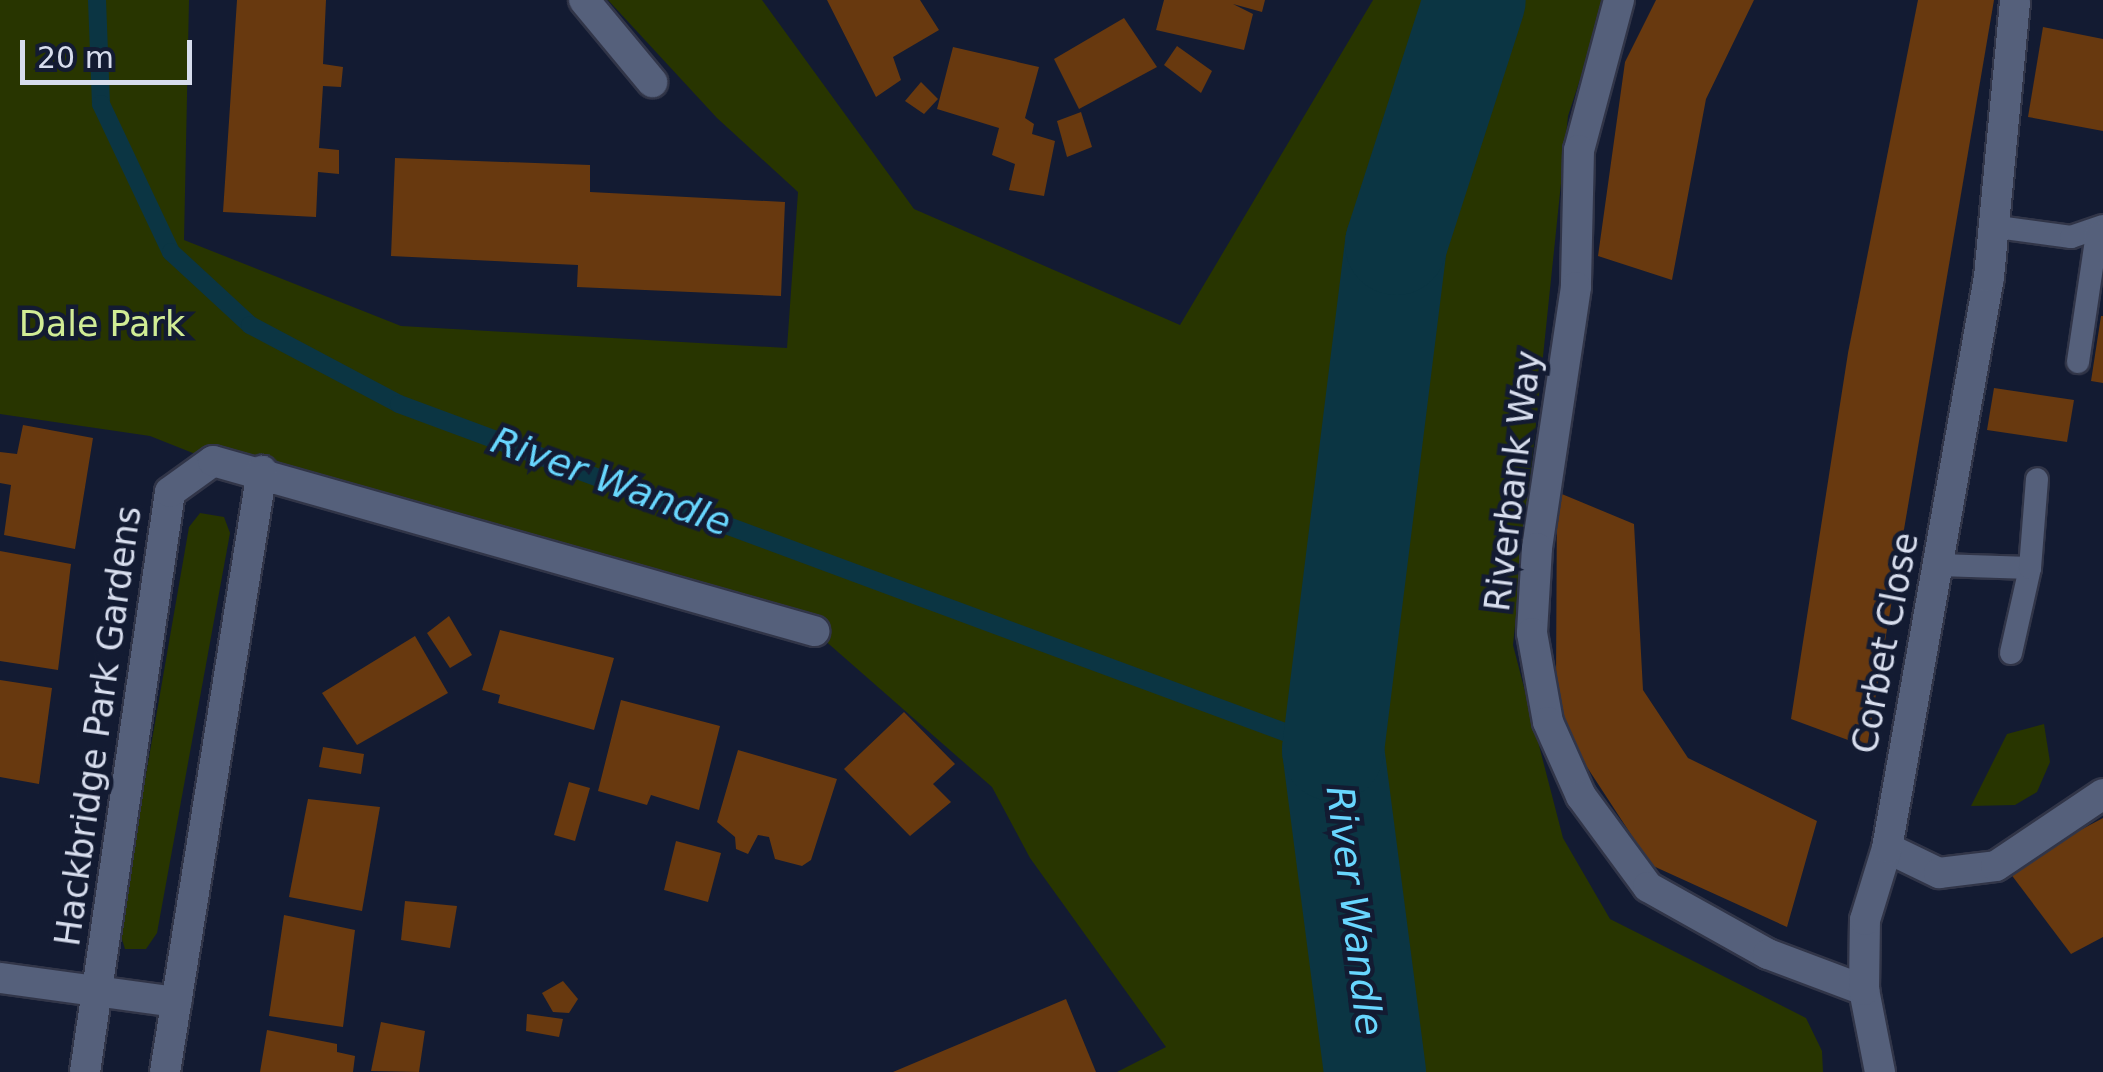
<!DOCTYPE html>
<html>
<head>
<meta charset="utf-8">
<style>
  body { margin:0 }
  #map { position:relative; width:2103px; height:1072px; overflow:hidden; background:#131b32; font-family:"DejaVu Sans",sans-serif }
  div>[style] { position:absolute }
  .green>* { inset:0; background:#283500 }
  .stream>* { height:18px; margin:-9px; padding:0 9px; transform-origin:9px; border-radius:9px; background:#0b3543 }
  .river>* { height:102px; margin:-51px; padding:0 51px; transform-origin:51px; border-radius:51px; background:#0b3543 }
  .building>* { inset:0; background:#68390f }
  .roads { filter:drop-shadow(2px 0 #313548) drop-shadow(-2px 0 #313548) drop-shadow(0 2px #313548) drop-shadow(0 -2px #313548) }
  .service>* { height:22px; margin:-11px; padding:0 11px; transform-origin:11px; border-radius:11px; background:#55607b }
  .minor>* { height:30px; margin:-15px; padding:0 15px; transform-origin:15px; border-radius:15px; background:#55607b }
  span { translate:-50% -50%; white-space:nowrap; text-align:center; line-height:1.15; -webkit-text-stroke:9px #131b32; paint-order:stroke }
  .park-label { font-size:35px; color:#d1ec95 }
  .street-label { font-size:35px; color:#d7dded }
  .water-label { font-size:38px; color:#68d6fe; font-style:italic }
  .scale { position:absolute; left:20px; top:40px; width:172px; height:45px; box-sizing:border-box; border:5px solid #d7dded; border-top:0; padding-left:12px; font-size:30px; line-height:35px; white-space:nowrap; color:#d7dded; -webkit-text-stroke:8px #131b32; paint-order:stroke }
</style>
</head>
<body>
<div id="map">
  <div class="green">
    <div style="clip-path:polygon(0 0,189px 0,184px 240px,401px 326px,787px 348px,798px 192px,717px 118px,608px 0,762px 0,914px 209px,1180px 325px,1373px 0,1606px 0,1568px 116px,1513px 645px,1563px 838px,1610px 919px,1806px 1018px,1822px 1051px,1823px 1072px,1117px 1072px,1166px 1047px,1030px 858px,992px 787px,814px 631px,213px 461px,150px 436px,0 414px)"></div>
    <div style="clip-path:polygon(200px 513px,224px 517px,230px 533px,157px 933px,146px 949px,125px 949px,119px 930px,189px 527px)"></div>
    <div style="clip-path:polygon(2044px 724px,2050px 762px,2037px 792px,2015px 805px,1971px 806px,2007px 734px)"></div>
  </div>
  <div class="stream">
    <div style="left:97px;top:0;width:104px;rotate:87.8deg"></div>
    <div style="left:101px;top:104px;width:164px;rotate:64.7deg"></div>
    <div style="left:171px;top:252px;width:108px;rotate:42.7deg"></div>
    <div style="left:250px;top:325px;width:169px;rotate:27.9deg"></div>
    <div style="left:399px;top:404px;width:996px;rotate:20.33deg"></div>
  </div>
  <div class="river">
    <div style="left:1375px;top:1072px;width:325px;rotate:-97.4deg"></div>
    <div style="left:1333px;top:750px;width:510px;rotate:-82.9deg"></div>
    <div style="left:1396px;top:244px;width:256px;rotate:-72.1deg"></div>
  </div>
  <div class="building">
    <div style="clip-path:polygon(237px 0,326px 0,323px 64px,343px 67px,341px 87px,323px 86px,319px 148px,339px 150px,339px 174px,318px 172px,316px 217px,223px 212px)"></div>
    <div style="clip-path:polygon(827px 0,920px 0,939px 30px,893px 57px,901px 80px,876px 97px)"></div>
    <div style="clip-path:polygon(1164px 0,1265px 0,1262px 12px,1233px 4px,1253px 14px,1244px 50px,1156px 30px)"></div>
    <div style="clip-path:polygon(1656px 0,1754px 0,1706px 99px,1672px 280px,1598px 256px,1625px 62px)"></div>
    <div style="clip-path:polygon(1918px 0,1994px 0,1867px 747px,1791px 719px,1848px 353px)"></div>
    <div style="clip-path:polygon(1124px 18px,1157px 67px,1079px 109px,1054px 59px)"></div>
    <div style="clip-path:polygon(2043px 27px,2103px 39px,2103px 131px,2028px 117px)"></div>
    <div style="clip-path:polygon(1177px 46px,1212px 71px,1201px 93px,1164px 65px)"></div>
    <div style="clip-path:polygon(953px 47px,1039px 67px,1025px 118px,1034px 124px,1032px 134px,1055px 141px,1044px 196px,1009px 190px,1015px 164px,992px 155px,999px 128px,937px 109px)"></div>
    <div style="clip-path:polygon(921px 82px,938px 99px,924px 114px,905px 101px)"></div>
    <div style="clip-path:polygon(1081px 112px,1092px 147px,1067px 157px,1057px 121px)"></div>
    <div style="clip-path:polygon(395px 158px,590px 165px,590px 192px,785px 202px,781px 296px,577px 287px,578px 265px,391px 256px)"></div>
    <div style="clip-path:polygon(2101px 316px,2103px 316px,2103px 383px,2091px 381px)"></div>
    <div style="clip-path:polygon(1994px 388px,2074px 400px,2067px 442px,1987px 430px)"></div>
    <div style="clip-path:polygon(23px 425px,93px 438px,75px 549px,4px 535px,11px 485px,0 483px,0 452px,17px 454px)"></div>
    <div style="clip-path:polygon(1557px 492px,1634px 524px,1643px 690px,1688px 758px,1817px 821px,1787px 927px,1651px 865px,1568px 738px,1556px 683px)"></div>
    <div style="clip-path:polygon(0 551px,71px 564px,58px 670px,0 661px)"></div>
    <div style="clip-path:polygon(449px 616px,472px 655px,450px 668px,427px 633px)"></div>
    <div style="clip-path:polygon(500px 630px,614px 658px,594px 730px,498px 703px,500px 695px,482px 690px)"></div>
    <div style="clip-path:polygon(415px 636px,448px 693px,357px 745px,322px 693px)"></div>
    <div style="clip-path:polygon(0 680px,52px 688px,39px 784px,0 777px)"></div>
    <div style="clip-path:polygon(621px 700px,720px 726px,699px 810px,651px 795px,647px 805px,598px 791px)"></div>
    <div style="clip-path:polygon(904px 712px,955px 764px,933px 784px,951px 802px,910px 836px,844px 769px)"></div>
    <div style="clip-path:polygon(323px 747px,364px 754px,361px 774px,319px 767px)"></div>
    <div style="clip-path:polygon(738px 750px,837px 779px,811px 860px,802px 866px,775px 859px,769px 837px,758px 835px,748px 854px,736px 849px,735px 837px,717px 822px)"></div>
    <div style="clip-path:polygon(569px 782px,590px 788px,575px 841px,554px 835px)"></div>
    <div style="clip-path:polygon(308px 799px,380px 807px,362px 911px,289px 897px)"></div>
    <div style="clip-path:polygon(2103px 818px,2103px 937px,2071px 954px,2007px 869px)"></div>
    <div style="clip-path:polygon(676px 841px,721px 853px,708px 902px,664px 890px)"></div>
    <div style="clip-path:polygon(405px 901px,457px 906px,450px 948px,401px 940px)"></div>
    <div style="clip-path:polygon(284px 915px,355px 930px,343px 1027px,269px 1016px)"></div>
    <div style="clip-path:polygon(563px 981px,578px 999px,569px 1013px,553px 1012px,542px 993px)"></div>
    <div style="clip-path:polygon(1066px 999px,1096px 1072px,893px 1072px)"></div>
    <div style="clip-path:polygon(527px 1014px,563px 1019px,559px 1037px,526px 1031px)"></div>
    <div style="clip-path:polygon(381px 1022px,425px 1031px,419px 1072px,371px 1071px)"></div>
    <div style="clip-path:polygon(267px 1030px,337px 1044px,337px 1052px,355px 1056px,353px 1072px,260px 1072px)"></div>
  </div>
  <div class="roads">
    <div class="service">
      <div style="left:1990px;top:226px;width:82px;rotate:7.7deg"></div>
      <div style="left:2071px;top:237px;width:34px;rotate:-19deg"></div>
      <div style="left:2078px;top:362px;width:130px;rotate:-81.6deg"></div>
      <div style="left:1939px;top:565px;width:91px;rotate:1.9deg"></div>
      <div style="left:2011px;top:653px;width:87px;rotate:-77.4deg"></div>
      <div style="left:2030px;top:568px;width:89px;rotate:-85.5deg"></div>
    </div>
    <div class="minor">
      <div style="left:584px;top:0;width:107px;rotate:50.3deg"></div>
      <div style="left:1619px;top:0;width:155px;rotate:104.9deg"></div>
      <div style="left:1579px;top:150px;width:137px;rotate:91.3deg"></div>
      <div style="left:1576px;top:287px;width:264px;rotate:98.5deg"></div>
      <div style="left:1537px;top:548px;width:85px;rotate:93.4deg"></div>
      <div style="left:1532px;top:633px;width:90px;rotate:79.8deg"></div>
      <div style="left:1548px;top:722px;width:81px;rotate:66deg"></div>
      <div style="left:1581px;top:796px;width:113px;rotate:53.6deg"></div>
      <div style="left:1648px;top:887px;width:137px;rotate:29.2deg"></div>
      <div style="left:1768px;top:954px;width:103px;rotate:20.6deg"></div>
      <div style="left:1887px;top:848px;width:58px;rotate:25.7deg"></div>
      <div style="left:1939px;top:873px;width:57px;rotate:-7deg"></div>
      <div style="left:1996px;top:866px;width:129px;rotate:-33.9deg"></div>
      <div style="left:0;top:978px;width:178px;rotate:7.8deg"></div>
      <div style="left:85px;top:1072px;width:586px;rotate:-81.66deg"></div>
      <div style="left:170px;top:492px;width:53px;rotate:-35.8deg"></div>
      <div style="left:213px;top:461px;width:625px;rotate:15.79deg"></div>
      <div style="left:165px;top:1072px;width:609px;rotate:-80.83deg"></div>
      <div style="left:1880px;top:1072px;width:84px;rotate:-101deg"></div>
      <div style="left:1864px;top:990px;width:70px;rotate:-89.2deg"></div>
      <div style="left:1865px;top:920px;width:75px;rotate:-73deg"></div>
      <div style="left:1887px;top:848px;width:580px;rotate:-79.87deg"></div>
      <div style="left:1989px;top:277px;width:278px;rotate:-84.6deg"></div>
    </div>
  </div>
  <div class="park-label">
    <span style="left:102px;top:324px">Dale Park</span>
  </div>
  <div class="street-label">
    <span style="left:1513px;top:481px;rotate:-83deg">Riverbank Way</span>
    <span style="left:1885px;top:643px;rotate:-79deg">Corbet Close</span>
    <span style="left:98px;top:726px;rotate:-82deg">Hackbridge Park Gardens</span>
  </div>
  <div class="water-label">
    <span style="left:611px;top:482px;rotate:20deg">River Wandle</span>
    <span style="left:1354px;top:911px;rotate:83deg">River Wandle</span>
  </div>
  <div class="scale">20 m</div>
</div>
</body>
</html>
